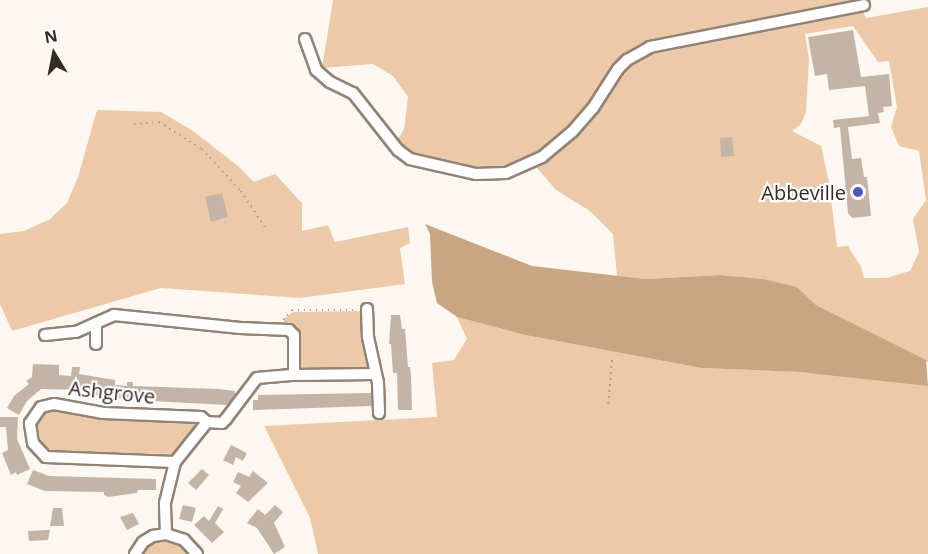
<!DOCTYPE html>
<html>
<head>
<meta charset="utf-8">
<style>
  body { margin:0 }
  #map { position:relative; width:928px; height:554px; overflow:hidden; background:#fdf7f1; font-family:"Open Sans",sans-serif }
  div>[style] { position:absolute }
  .green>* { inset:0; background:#edcaa7 }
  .water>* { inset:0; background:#c9a682 }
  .building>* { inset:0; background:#c3b4a6 }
  .path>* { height:1.5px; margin-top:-0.75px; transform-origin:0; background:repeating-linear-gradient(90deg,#a59f99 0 1.5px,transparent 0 6px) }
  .roads { filter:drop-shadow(2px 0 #918375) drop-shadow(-2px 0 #918375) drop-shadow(0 2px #918375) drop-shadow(0 -2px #918375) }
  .minor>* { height:10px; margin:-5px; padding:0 5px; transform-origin:5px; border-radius:5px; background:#fff }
  .dots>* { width:16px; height:16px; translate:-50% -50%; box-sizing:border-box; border:3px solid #fff; border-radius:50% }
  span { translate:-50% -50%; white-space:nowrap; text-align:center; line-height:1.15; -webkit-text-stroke:4.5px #fff; paint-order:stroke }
  .poi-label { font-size:20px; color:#322c26 }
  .right { translate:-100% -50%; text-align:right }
  .street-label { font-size:20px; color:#322c26 }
  .north { position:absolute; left:24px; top:24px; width:60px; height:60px; -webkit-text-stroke:4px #fff; paint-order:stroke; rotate:350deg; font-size:16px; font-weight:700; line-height:24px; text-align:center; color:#322c26 }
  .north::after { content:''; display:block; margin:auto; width:21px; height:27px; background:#322c26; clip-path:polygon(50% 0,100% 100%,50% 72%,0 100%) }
</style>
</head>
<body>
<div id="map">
  <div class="green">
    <div style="clip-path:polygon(evenodd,333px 0,862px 0,858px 1px,866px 18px,928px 7px,928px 362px,816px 305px,797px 287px,764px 279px,720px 275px,645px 279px,617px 276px,613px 234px,590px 211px,556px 190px,531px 161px,510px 169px,468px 169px,433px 162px,394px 146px,404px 129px,408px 97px,393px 76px,373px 64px,322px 68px,333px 0,853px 26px,878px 62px,889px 61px,897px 107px,891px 127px,899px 146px,919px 151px,926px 200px,913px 219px,919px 252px,910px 271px,886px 278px,864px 278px,861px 267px,848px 246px,837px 247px,829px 182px,821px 146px,792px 131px,801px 124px,806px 112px,809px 59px,805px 34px,853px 26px)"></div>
    <div style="clip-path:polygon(97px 110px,161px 112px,193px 131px,238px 166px,254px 182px,275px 174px,302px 203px,302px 231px,328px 225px,335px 242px,408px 227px,410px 243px,400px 248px,405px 284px,300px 298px,161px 288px,12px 331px,0 304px,0 234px,24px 231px,50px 219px,67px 203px,78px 177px)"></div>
    <div style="clip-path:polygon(363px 311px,368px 367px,364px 369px,301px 370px,291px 326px,284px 324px,284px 319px,293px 312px)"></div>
    <div style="clip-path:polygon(457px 317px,525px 335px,701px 368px,799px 372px,928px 383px,928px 554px,318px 554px,310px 518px,264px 426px,437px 417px,432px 363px,454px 360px,467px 339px)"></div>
    <div style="clip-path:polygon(49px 408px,100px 419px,194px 422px,197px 426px,174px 454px,55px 452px,43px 444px,35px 429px,36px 418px)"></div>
    <div style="clip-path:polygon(160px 538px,171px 538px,183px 543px,191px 554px,139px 554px,148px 543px)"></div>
  </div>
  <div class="water">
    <div style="clip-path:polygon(425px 224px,532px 266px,645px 279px,720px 275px,764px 279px,797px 287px,816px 305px,926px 360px,928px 386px,799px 372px,701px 368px,525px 335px,457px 317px,437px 303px,432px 282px,430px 234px)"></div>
  </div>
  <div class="building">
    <div style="clip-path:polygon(853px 30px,861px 77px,889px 74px,892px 106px,883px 107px,884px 112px,878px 113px,880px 123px,848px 127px,852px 159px,861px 158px,864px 177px,867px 177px,871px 216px,852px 218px,848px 213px,840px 127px,834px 128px,833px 120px,869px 116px,865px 86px,829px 90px,827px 74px,815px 76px,808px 37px)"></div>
    <div style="clip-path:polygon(732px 137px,734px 156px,721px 157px,720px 138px)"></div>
    <div style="clip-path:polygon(222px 193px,228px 217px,211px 222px,205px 197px)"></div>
    <div style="clip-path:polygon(391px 315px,400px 315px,402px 329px,405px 329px,408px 367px,410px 367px,411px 375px,412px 410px,398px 410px,397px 373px,393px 373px,391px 344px,389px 344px)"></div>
    <div style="clip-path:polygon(33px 364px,59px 365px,59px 375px,71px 376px,72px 367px,80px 367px,79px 374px,115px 380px,115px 385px,127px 386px,127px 382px,133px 382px,133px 386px,218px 389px,235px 391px,235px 395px,227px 405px,132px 400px,79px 393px,80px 390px,41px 389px,27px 401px,19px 415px,7px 408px,14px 396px,29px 384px,26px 381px,32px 377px)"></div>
    <div style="clip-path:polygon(371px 393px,371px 406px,253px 410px,253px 400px,258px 400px,258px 395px)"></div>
    <div style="clip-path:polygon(0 417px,18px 417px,17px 439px,30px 469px,17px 475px,16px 472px,11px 475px,2px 453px,8px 450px,6px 427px,0 427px)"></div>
    <div style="clip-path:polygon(231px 445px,247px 453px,243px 461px,236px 457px,233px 465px,223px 460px)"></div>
    <div style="clip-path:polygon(202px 469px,209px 475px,196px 490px,188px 483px)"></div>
    <div style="clip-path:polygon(33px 470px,49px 476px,156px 479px,156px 490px,138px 490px,137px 493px,108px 497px,104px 495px,104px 492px,45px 491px,27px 484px)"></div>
    <div style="clip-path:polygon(253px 471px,268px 483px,248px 502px,236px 493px,241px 486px,233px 482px,238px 472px,249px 477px)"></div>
    <div style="clip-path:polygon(183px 505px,196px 508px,192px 522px,179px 519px)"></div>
    <div style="clip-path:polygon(275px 505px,283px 512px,274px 523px,285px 547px,274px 554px,257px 528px,247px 523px,258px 509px,265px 515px)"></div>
    <div style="clip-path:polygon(218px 506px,223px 509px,215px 523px,224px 532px,212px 543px,194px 525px,204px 516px,209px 521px)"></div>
    <div style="clip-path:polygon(53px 508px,62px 508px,64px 526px,50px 526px)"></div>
    <div style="clip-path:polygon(133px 513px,139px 524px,127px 530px,120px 517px)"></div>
    <div style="clip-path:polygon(50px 530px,48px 540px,29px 541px,28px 531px)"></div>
  </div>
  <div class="path">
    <div style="left:134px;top:124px;width:25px;rotate:-5deg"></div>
    <div style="left:159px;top:122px;width:51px;rotate:32.1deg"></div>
    <div style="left:202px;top:149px;width:57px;rotate:47.1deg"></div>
    <div style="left:241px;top:191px;width:47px;rotate:56.3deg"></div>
    <div style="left:283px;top:320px;width:13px;rotate:-48deg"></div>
    <div style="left:292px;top:310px;width:65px"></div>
    <div style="left:608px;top:404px;width:45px;rotate:-84.9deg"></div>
  </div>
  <div class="roads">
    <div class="minor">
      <div style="left:305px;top:39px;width:33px;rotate:70deg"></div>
      <div style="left:316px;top:70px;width:18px;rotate:41deg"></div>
      <div style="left:330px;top:82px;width:25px;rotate:26deg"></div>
      <div style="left:353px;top:93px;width:73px;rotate:51.7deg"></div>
      <div style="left:398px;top:150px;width:15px;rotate:37deg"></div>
      <div style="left:410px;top:159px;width:68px;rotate:12.8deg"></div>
      <div style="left:476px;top:174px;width:30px;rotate:-2deg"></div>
      <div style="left:506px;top:173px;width:39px;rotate:-24deg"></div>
      <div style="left:542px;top:157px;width:39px;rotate:-40deg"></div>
      <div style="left:572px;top:132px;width:32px;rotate:-49deg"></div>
      <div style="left:593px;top:108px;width:46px;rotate:-57.3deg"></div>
      <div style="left:618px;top:69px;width:13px;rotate:-45deg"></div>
      <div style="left:627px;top:60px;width:26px;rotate:-29deg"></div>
      <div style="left:650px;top:47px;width:218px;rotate:-11.1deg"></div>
      <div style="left:367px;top:309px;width:28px;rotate:88deg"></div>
      <div style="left:368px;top:337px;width:47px;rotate:77.7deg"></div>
      <div style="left:378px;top:383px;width:30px;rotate:88deg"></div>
      <div style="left:96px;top:323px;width:21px;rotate:90deg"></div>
      <div style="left:45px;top:335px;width:31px;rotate:-6deg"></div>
      <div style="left:76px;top:332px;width:42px;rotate:-24.1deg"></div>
      <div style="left:114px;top:315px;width:127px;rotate:5.9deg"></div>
      <div style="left:240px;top:328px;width:49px;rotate:2.3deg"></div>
      <div style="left:289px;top:330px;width:7px;rotate:45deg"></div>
      <div style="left:294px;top:335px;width:40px;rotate:90deg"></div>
      <div style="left:294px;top:375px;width:81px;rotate:-0.7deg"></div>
      <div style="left:54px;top:404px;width:50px;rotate:10.4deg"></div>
      <div style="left:103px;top:413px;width:98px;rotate:2.3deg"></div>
      <div style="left:201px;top:417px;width:8px;rotate:40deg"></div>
      <div style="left:207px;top:422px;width:51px;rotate:128.7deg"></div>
      <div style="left:175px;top:462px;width:129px;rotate:-177.8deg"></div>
      <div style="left:46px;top:457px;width:19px;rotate:-133deg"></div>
      <div style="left:33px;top:443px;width:20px;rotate:-99deg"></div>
      <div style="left:30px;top:423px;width:19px;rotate:-55deg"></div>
      <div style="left:41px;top:407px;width:13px;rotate:-13deg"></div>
      <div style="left:207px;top:422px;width:15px;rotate:4deg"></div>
      <div style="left:222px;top:423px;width:6px;rotate:-45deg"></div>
      <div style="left:226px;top:419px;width:51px;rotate:-52.9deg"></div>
      <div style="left:257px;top:378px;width:37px;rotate:-5deg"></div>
      <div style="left:166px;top:534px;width:31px;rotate:-92deg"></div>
      <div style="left:165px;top:503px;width:42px;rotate:-76.3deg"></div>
      <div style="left:135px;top:554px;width:14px;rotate:-56deg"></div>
      <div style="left:143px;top:542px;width:12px;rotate:-31deg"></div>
      <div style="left:153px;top:536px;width:13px;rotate:-9deg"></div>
      <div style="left:166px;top:534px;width:19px;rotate:18deg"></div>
      <div style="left:184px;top:540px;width:19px;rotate:47deg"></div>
    </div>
  </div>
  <div class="dots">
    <div style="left:858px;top:192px;background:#5054ca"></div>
  </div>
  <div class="poi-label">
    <span class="right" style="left:846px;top:192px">Abbeville</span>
  </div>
  <div class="street-label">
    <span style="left:112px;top:392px;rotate:6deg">Ashgrove</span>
  </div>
  <div class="north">N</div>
</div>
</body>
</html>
